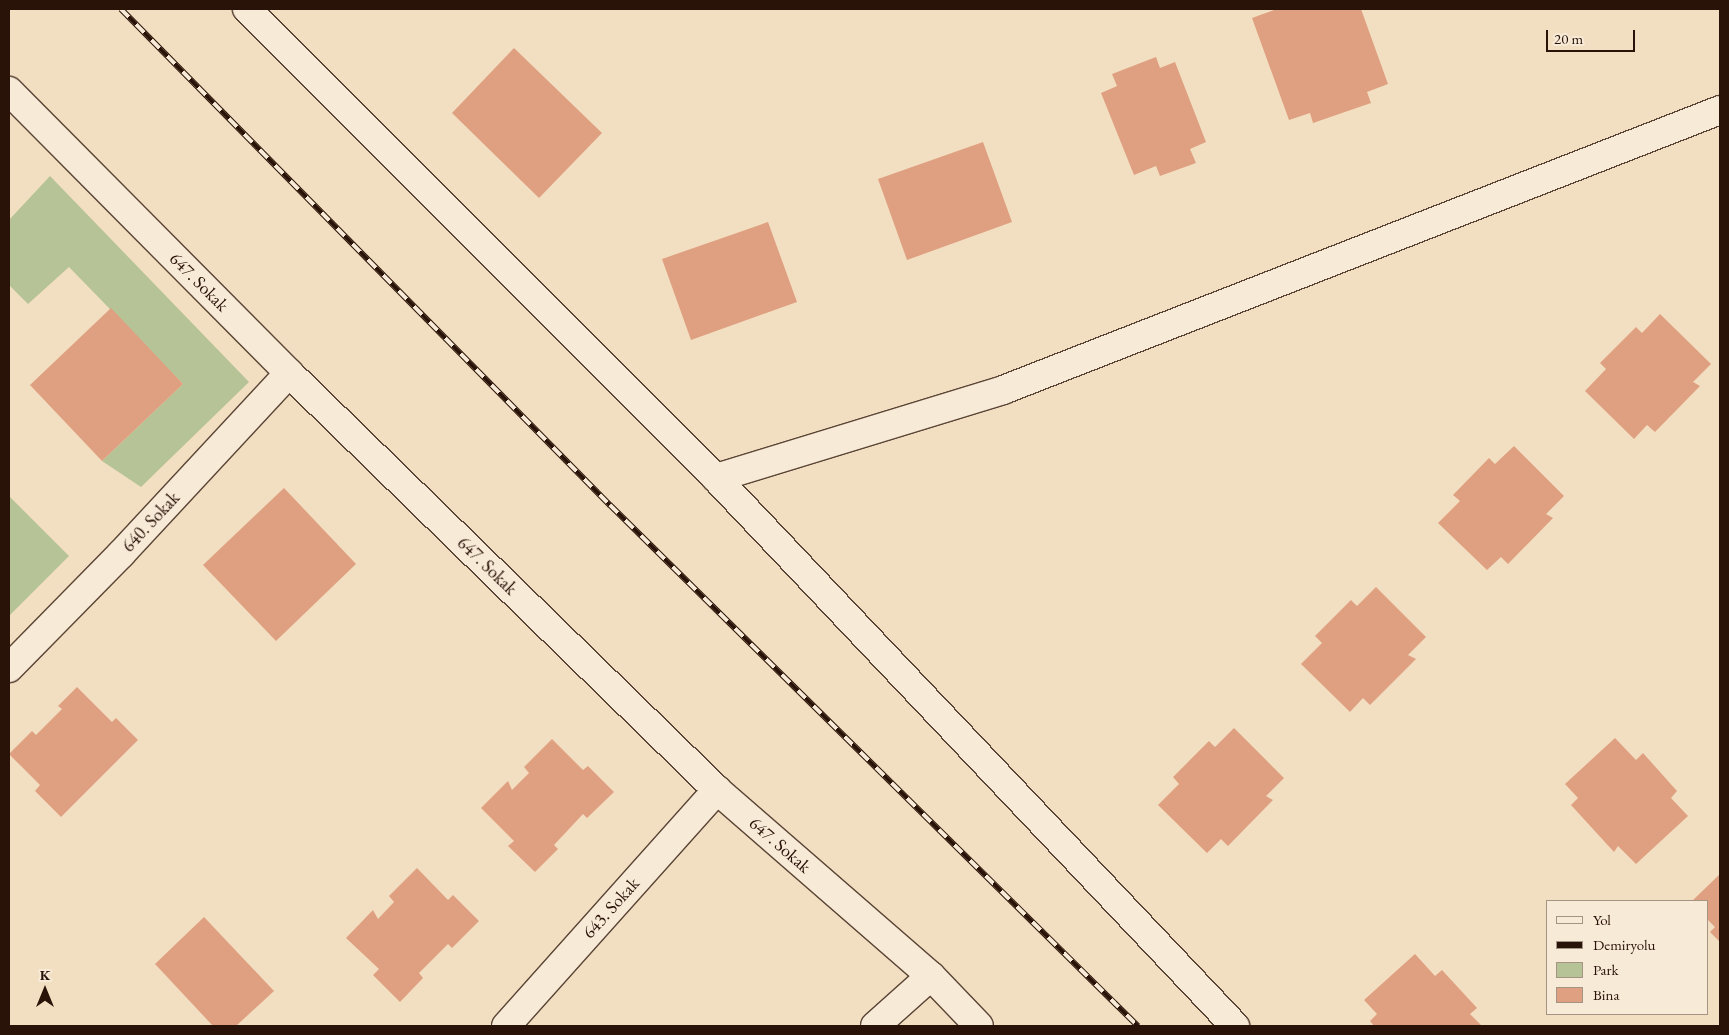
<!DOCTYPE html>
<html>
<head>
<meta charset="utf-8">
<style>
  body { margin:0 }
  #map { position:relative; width:1729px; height:1035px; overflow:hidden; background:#f2dfc1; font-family:"EB Garamond",serif }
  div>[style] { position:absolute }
  .green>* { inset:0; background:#b6c396 }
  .building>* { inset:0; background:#dfa081 }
  .roads { filter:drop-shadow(1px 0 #5b4536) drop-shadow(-1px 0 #5b4536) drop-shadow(0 1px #5b4536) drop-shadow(0 -1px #5b4536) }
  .street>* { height:28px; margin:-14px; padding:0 14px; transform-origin:14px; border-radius:14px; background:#f7ead7 }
  .rail>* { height:5.5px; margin-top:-2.75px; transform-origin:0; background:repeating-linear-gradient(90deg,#f7ead7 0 11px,#291207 0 22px); box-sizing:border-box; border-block:1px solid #291207 }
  span { translate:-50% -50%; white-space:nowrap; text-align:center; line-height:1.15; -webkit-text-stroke:5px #f7ead7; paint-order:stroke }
  .street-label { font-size:18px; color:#291207 }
  .frame { position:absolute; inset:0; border:10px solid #291207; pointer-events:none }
  .legend { position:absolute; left:1546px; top:900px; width:162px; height:115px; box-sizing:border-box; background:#f7ead7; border:1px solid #a59484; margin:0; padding:6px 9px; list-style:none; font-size:15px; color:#291207 }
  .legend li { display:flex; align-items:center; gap:10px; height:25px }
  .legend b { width:25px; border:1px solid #a59484 }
  .north { position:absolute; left:20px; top:965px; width:50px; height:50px; -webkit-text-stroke:4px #f7ead7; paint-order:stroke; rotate:0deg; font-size:14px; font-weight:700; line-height:20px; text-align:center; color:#291207 }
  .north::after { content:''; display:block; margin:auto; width:18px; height:22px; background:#291207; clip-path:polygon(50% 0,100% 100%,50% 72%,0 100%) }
  .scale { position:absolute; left:1546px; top:30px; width:89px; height:22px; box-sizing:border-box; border:2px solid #291207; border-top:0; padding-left:6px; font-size:15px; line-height:18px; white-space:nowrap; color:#291207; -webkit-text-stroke:4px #f7ead7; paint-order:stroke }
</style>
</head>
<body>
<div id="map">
  <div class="green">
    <div style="clip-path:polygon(50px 176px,249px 382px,141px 487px,102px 461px,183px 384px,69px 267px,28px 304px,9px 285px,9px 220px)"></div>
    <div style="clip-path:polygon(9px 496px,69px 556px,9px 616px)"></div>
  </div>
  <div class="building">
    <div style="clip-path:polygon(1277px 9px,1361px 9px,1388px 84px,1367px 92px,1371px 103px,1313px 123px,1310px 113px,1289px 120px,1252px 18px)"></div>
    <div style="clip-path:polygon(514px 48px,602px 133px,539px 198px,452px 113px)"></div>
    <div style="clip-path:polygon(1156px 57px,1160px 68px,1175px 62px,1206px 142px,1190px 149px,1196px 163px,1160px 176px,1156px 166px,1134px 175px,1101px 93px,1117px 86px,1112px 74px)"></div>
    <div style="clip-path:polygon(983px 142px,1012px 222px,907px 260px,878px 179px)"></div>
    <div style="clip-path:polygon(768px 222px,797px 302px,691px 340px,662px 259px)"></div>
    <div style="clip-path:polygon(111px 308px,183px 384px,102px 461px,30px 385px)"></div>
    <div style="clip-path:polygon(1660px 314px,1711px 364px,1693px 382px,1700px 386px,1655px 432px,1647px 425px,1634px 439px,1585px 391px,1606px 369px,1600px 363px,1636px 327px,1642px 333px)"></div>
    <div style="clip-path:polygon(1514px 446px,1564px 496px,1546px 514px,1553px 518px,1508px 564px,1501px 557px,1487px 570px,1438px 523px,1460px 501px,1453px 495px,1489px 458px,1495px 464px)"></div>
    <div style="clip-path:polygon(284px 488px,356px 564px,276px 641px,203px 565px)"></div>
    <div style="clip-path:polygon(1376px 587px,1426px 637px,1408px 655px,1416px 659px,1370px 705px,1363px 698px,1350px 712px,1301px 664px,1322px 643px,1315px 636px,1351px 600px,1357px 606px)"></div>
    <div style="clip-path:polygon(77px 687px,112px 722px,116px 718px,138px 740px,61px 817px,35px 791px,40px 785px,9px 754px,32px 731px,36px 735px,62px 709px,58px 706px)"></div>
    <div style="clip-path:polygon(1234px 728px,1284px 778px,1266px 796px,1273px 800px,1228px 846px,1221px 839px,1207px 853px,1158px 805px,1179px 784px,1173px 777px,1209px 741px,1215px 747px)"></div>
    <div style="clip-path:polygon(1615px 738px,1636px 760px,1643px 753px,1677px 791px,1671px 798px,1688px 816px,1636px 864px,1618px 846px,1614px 852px,1571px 805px,1578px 798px,1565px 784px)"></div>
    <div style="clip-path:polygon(552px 739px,583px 770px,588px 766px,614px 792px,587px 818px,583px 814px,554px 845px,558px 849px,535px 872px,508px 846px,514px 841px,481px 808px,508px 781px,512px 790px,529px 773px,524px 767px)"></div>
    <div style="clip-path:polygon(417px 868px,448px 900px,453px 895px,479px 921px,452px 948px,448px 944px,419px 973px,423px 978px,400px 1002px,373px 975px,379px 969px,346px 938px,373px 910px,378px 919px,394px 902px,389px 896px)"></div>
    <div style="clip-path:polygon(1720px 874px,1720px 942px,1710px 932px,1715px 927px,1708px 920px,1708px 901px,1692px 901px)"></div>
    <div style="clip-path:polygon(204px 917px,274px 991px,236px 1026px,213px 1026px,155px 964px)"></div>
    <div style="clip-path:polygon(1415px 954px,1435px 976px,1442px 970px,1477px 1008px,1470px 1014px,1482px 1026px,1374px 1026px,1370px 1021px,1377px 1014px,1364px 1000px)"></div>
  </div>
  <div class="roads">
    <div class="street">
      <div style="left:247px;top:9px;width:663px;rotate:45deg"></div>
      <div style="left:716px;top:478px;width:755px;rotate:46.56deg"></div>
      <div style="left:9px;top:91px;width:397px;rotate:45.2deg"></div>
      <div style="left:289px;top:373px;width:598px;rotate:44.25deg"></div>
      <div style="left:717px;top:790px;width:284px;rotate:41deg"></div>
      <div style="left:931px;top:976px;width:69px;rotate:46.2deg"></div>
      <div style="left:716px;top:478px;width:300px;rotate:-17deg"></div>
      <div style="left:1003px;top:390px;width:770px;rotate:-21.33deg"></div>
      <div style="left:9px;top:668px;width:160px;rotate:-45.5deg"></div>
      <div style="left:121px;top:554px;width:247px;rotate:-47.1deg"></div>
      <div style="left:506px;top:1026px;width:317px;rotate:-48.2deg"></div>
      <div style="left:875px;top:1026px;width:75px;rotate:-41.8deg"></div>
    </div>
  </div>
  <div class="rail">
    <div style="left:121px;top:9px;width:697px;rotate:45.41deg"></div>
    <div style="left:610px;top:505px;width:742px;rotate:44.62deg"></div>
  </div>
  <div class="street-label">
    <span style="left:199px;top:282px;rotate:45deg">647. Sokak</span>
    <span style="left:151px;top:522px;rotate:-47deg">640. Sokak</span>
    <span style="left:487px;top:566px;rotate:44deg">647. Sokak</span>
    <span style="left:780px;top:845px;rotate:41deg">647. Sokak</span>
    <span style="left:611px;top:908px;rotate:-48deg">643. Sokak</span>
  </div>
  <div class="frame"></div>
  <ul class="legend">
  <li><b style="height:6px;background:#f7ead7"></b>Yol</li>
  <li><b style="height:6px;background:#291207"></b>Demiryolu</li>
  <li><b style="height:14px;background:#b6c396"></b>Park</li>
  <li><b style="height:14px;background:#dfa081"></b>Bina</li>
  </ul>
  <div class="north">K</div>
  <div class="scale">20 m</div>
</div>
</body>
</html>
